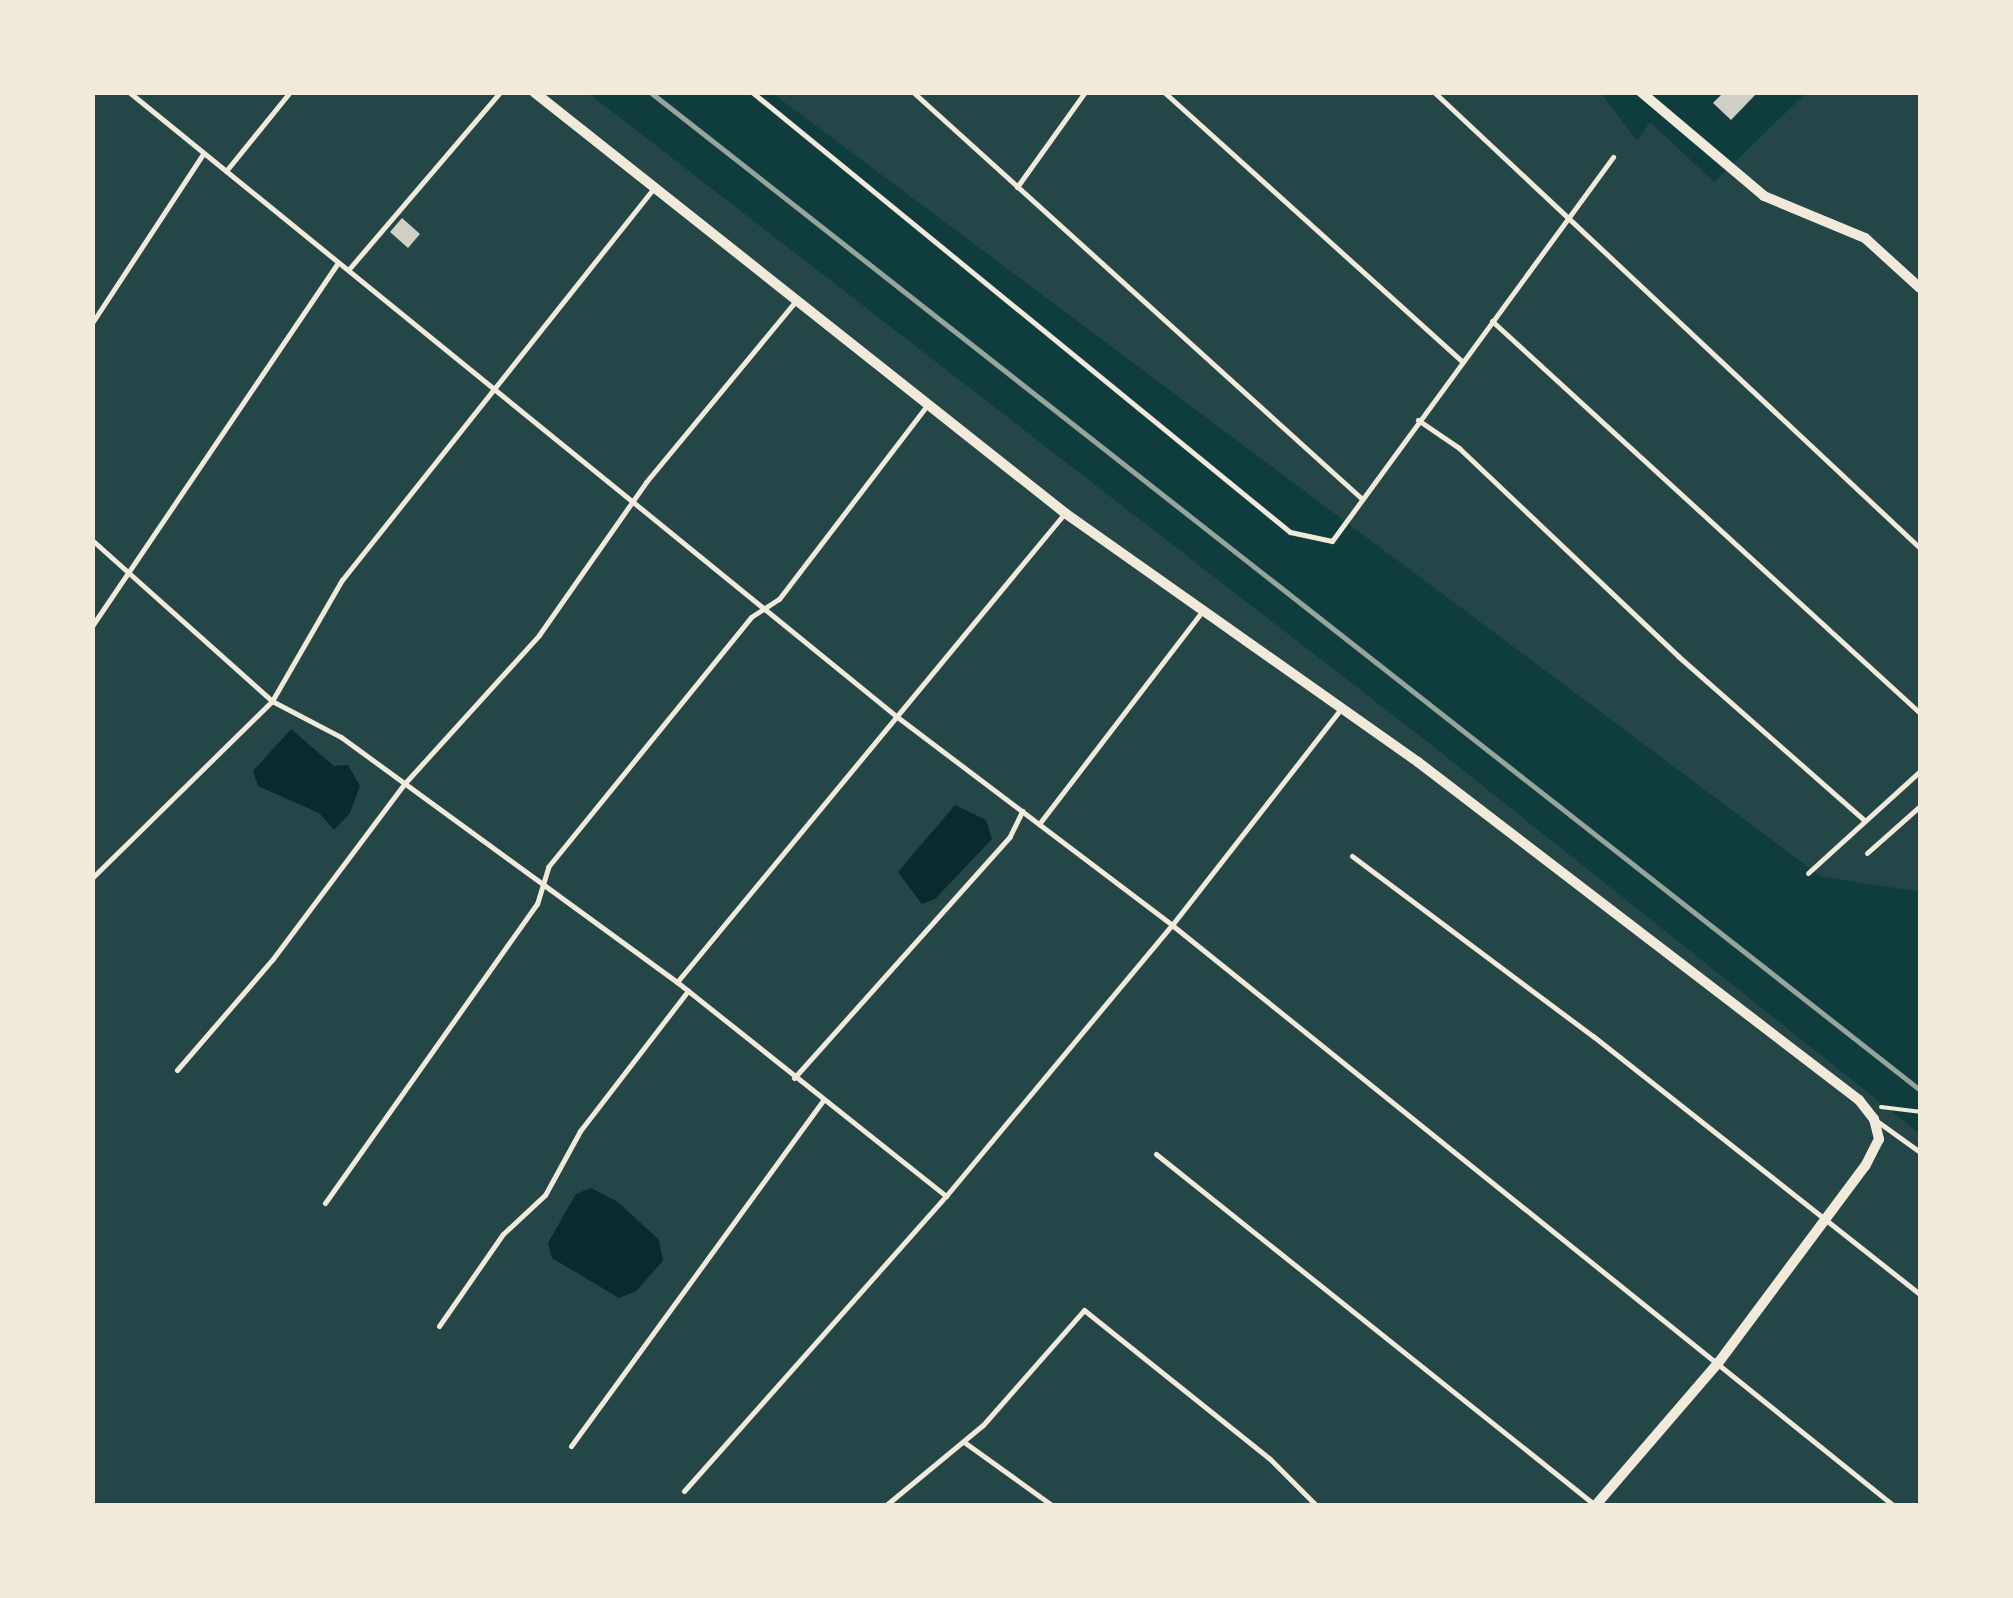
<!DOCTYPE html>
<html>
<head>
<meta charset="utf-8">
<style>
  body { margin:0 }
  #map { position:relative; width:2013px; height:1598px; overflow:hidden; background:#0f3d3e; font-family:Montserrat,sans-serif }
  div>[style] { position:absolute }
  .green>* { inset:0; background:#244646 }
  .water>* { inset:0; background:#0a2a2b }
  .building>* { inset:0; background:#cfcfc3 }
  .path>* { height:4px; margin:-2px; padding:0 2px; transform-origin:2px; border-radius:2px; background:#f1e9da }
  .service>* { height:5px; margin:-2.5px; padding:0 2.5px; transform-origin:2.5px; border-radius:2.5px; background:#f1e9da }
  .minor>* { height:10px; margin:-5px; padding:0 5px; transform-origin:5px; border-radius:5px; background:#f1e9da }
  .rail>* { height:5px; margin:-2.5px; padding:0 2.5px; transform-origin:2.5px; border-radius:2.5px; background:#97a49c }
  span { translate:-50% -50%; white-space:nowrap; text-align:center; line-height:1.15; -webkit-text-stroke:8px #f1e9da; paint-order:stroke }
  .frame { position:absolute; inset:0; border:95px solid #f1e9da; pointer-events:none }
</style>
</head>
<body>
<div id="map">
  <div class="green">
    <div style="clip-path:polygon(92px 93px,588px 93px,1429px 743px,1920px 1134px,1920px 1505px,93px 1505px)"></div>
    <div style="clip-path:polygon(772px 93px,1601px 93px,1637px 141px,1650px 122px,1714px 182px,1806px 93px,1920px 93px,1920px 892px,1820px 876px)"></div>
  </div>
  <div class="water">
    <div style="clip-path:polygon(291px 729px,334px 766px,348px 765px,360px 786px,350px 813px,334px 830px,319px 813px,258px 786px,253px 771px)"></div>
    <div style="clip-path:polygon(955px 805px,986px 820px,992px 839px,935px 899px,922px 904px,898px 872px)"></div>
    <div style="clip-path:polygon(591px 1188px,618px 1202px,659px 1240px,663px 1261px,636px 1291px,619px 1298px,552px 1258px,548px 1243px,576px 1194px)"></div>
  </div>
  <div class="building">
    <div style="clip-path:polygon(1724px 92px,1758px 92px,1731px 120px,1713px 103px)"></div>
    <div style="clip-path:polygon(402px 218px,420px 234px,408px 248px,390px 232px)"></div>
  </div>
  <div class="path">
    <div style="left:1881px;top:1107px;width:39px;rotate:7deg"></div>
  </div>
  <div class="service">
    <div style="left:129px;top:92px;width:989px;rotate:39.13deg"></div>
    <div style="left:896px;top:716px;width:346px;rotate:37.1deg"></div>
    <div style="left:1172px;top:925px;width:927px;rotate:38.82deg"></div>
    <div style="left:752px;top:92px;width:695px;rotate:39.28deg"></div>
    <div style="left:1290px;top:532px;width:43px;rotate:12.1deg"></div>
    <div style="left:1332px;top:541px;width:476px;rotate:-53.8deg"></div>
    <div style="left:913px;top:92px;width:605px;rotate:42.18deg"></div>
    <div style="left:1164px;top:92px;width:401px;rotate:42.1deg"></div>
    <div style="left:1434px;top:92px;width:666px;rotate:43.18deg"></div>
    <div style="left:226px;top:171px;width:102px;rotate:-51deg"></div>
    <div style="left:1017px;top:187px;width:117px;rotate:-54.4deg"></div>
    <div style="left:349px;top:269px;width:233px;rotate:-49.5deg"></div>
    <div style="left:1492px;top:321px;width:580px;rotate:42.49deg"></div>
    <div style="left:92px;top:323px;width:202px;rotate:-56.7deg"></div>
    <div style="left:1418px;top:420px;width:50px;rotate:34.3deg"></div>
    <div style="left:1459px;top:448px;width:302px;rotate:43.5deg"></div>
    <div style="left:1678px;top:656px;width:249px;rotate:41.4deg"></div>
    <div style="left:92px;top:540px;width:241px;rotate:41.8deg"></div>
    <div style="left:272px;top:701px;width:78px;rotate:27.6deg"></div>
    <div style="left:341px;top:737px;width:416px;rotate:36.1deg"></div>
    <div style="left:677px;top:982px;width:344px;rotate:38.5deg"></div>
    <div style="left:92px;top:626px;width:439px;rotate:-55.9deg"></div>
    <div style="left:1039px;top:824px;width:265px;rotate:-52.5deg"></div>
    <div style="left:1867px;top:853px;width:71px;rotate:-41.6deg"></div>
    <div style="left:1352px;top:856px;width:301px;rotate:36.8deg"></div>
    <div style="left:1593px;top:1036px;width:417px;rotate:38.3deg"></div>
    <div style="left:1808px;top:873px;width:151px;rotate:-42.3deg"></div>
    <div style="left:92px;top:878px;width:252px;rotate:-44.5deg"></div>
    <div style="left:272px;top:701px;width:140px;rotate:-60deg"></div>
    <div style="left:342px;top:580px;width:500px;rotate:-51.5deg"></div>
    <div style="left:677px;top:982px;width:607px;rotate:-50.41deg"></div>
    <div style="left:177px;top:1070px;width:145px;rotate:-49.2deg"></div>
    <div style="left:272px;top:960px;width:221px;rotate:-53.1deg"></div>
    <div style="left:405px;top:783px;width:200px;rotate:-47.8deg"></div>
    <div style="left:539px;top:635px;width:187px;rotate:-55deg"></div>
    <div style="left:646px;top:482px;width:234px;rotate:-50.4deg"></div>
    <div style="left:794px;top:1078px;width:324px;rotate:-48.2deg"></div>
    <div style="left:1010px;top:836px;width:28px;rotate:-64deg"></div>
    <div style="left:1874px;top:1119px;width:57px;rotate:35.7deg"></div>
    <div style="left:1156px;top:1154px;width:562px;rotate:38.64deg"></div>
    <div style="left:325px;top:1203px;width:367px;rotate:-54.7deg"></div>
    <div style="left:537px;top:904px;width:39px;rotate:-73deg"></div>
    <div style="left:548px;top:867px;width:322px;rotate:-50.9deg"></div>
    <div style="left:751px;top:617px;width:33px;rotate:-33deg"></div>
    <div style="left:779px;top:599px;width:247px;rotate:-52.6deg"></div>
    <div style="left:439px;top:1326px;width:112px;rotate:-55.2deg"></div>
    <div style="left:503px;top:1234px;width:57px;rotate:-42.9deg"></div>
    <div style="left:545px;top:1195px;width:73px;rotate:-61.3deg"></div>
    <div style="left:580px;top:1131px;width:177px;rotate:-52.4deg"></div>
    <div style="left:964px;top:1442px;width:110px;rotate:35.7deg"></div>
    <div style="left:571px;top:1446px;width:427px;rotate:-53.9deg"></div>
    <div style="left:684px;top:1491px;width:395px;rotate:-48.4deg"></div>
    <div style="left:946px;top:1196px;width:353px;rotate:-50.2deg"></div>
    <div style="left:1172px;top:925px;width:273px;rotate:-52deg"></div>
    <div style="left:885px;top:1506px;width:127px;rotate:-39.6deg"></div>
    <div style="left:983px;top:1425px;width:153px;rotate:-48.7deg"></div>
    <div style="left:1084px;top:1310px;width:238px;rotate:38.7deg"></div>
    <div style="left:1270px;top:1459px;width:66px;rotate:45deg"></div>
  </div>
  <div class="minor">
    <div style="left:534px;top:92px;width:678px;rotate:38.41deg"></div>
    <div style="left:1065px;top:513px;width:432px;rotate:35.2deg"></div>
    <div style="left:1418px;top:762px;width:556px;rotate:37.47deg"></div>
    <div style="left:1859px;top:1100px;width:24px;rotate:52deg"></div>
    <div style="left:1874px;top:1119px;width:21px;rotate:76deg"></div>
    <div style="left:1879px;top:1139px;width:30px;rotate:117deg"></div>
    <div style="left:1865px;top:1166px;width:246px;rotate:126.7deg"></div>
    <div style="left:1718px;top:1363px;width:189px;rotate:130.7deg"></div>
    <div style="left:1641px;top:92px;width:161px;rotate:40.2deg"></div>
    <div style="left:1764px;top:196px;width:109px;rotate:22.6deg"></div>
    <div style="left:1865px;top:238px;width:74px;rotate:42.3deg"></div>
  </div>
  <div class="rail">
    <div style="left:650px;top:92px;width:1615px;rotate:38.16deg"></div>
  </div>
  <div class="frame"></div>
</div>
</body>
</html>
